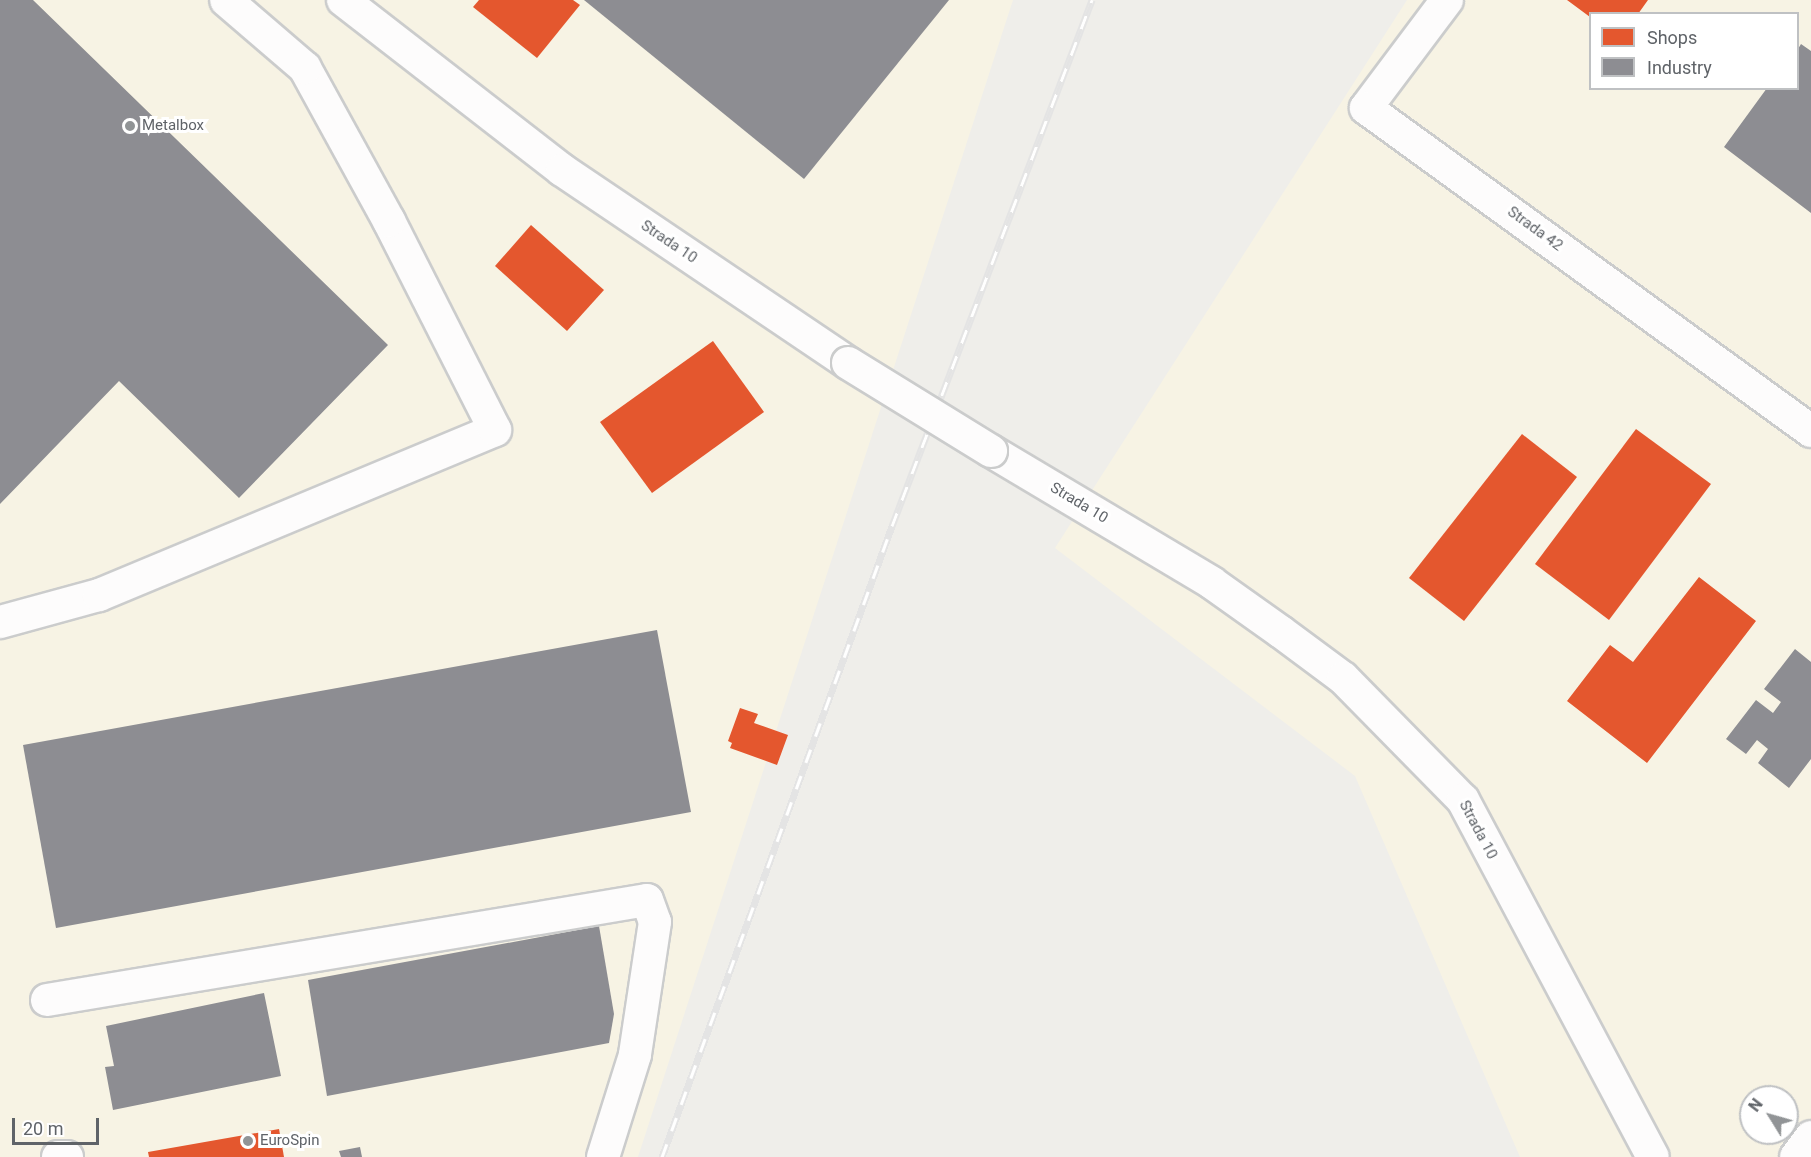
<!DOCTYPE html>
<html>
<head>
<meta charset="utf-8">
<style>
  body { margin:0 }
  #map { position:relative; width:1811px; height:1157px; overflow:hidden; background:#efeeea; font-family:Roboto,sans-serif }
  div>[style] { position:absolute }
  .commercial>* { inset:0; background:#f7f3e4 }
  .shops>* { inset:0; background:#e4572e }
  .industry>* { inset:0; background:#8d8d92 }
  .roads { filter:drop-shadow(2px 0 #cbcccc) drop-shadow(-2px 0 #cbcccc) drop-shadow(0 2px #cbcccc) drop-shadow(0 -2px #cbcccc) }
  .minor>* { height:32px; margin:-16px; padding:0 16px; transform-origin:16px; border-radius:16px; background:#fdfcfc }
  .rail>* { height:7px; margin-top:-3.5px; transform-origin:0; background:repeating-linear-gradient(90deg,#fff 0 14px,#e4e4e4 0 28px); box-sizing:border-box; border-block:2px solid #e4e4e4 }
  .bridges { filter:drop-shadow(2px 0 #cbcccc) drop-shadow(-2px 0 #cbcccc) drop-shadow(0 2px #cbcccc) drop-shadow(0 -2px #cbcccc) }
  .minor-bridge>* { height:32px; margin:-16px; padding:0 16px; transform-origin:16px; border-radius:16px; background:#fdfcfc }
  .dots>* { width:16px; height:16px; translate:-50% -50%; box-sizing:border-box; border:3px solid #fff; border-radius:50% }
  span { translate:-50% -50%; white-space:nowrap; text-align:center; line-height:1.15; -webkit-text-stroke:6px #fff; paint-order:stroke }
  .poi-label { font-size:15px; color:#5f6368 }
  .left { translate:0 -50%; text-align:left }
  .street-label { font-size:15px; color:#5f6368 }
  .legend { position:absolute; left:1589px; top:12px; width:210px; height:78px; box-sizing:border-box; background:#fff; border:2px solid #bfc1c3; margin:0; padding:8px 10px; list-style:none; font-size:18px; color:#5f6368 }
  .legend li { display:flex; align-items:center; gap:12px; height:30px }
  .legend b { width:30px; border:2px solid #bfc1c3 }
  .north { position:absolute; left:1739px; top:1085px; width:60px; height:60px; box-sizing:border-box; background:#fff; border:2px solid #bfc1c3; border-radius:50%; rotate:307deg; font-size:16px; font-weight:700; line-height:24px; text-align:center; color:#5f6368 }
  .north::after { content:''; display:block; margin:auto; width:21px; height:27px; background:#919496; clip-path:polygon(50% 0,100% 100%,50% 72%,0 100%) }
  .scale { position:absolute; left:12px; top:1118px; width:87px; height:27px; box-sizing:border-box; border:3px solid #5f6368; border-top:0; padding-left:8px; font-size:18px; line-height:21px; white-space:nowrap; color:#5f6368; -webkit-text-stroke:4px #fff; paint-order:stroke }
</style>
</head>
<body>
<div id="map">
  <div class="commercial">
    <div style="clip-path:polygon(0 0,1013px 0,638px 1157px,0 1157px)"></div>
    <div style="clip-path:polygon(evenodd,1407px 0,1811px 0,1811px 1157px,1520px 1157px,1355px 776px,1055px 548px,1407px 0,1590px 14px,1798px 14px,1798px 88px,1590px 88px,1590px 14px,1407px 0,1751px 1097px,1787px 1097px,1787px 1133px,1751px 1133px,1751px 1097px)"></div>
  </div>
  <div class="shops">
    <div style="clip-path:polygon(479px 0,573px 0,580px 5px,537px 58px,473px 7px)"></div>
    <div style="clip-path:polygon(1567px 0,1648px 0,1638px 14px,1590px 14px,1590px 17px)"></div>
    <div style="clip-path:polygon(531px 225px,604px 290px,567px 331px,495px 266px)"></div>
    <div style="clip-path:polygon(713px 341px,764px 412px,652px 493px,600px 422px)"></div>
    <div style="clip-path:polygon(1636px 429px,1711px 484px,1609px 620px,1535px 564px)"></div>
    <div style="clip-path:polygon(1522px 434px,1577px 477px,1464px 621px,1409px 578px)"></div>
    <div style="clip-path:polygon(1699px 577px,1756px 621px,1647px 763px,1567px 701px,1610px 645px,1633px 662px)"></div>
    <div style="clip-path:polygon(740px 708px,758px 714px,754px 723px,788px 735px,777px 765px,730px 748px,732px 743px,728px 741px)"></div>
    <div style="clip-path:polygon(279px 1129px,284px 1157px,149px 1157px,148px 1152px)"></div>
  </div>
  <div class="industry">
    <div style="clip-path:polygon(0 0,33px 0,388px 345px,239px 498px,119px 381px,0 504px)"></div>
    <div style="clip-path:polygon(584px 0,949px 0,804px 179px)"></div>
    <div style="clip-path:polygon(1801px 44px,1811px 51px,1811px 213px,1724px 147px,1767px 88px,1798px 88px,1798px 49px)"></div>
    <div style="clip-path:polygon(657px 630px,691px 812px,56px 928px,23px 745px)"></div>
    <div style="clip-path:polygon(1795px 649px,1811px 662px,1811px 759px,1789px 788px,1758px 763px,1768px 749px,1757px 740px,1746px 754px,1726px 739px,1756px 700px,1773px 713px,1781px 702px,1764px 689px)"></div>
    <div style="clip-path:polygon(599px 926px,614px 1014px,609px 1043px,327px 1096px,308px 980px)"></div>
    <div style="clip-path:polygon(264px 993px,281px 1076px,113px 1110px,105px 1067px,114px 1066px,106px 1026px)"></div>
    <div style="clip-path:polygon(360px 1147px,362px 1157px,341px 1157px,339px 1151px)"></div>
  </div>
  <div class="roads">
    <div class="minor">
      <div style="left:343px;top:0;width:277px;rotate:37.8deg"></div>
      <div style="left:562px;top:170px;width:345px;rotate:34deg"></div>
      <div style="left:1447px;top:0;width:135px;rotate:126.9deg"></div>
      <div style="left:1366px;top:108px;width:550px;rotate:35.97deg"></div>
      <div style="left:991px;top:451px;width:257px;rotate:30.8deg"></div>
      <div style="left:1212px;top:583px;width:85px;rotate:35.4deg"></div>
      <div style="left:1281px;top:632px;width:77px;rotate:36.6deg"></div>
      <div style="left:1343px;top:678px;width:171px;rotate:45.5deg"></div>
      <div style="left:1463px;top:800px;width:404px;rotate:62deg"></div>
      <div style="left:0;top:622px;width:103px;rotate:-15.3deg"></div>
      <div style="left:99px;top:595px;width:429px;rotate:-22.6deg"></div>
      <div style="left:495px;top:430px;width:234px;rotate:-116.9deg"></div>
      <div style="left:389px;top:221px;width:175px;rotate:-118.8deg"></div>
      <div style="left:305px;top:68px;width:104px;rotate:-139.3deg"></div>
      <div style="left:47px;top:1000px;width:608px;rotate:-9.46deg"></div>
      <div style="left:647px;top:900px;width:23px;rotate:70deg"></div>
      <div style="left:655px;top:922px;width:134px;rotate:98.6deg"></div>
      <div style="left:635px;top:1055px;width:107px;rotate:107.4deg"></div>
      <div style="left:58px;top:1157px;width:9px"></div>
      <div style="left:1796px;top:1157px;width:25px;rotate:-53deg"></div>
    </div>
  </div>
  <div class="rail">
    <div style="left:662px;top:1157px;width:672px;rotate:-69.97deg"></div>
    <div style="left:892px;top:526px;width:563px;rotate:-69.18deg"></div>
  </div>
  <div class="bridges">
    <div class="minor-bridge">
      <div style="left:848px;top:363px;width:168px;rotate:31.6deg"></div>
    </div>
  </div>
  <div class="dots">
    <div style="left:130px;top:126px;background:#919496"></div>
    <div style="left:248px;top:1141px;background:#919496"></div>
  </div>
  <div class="poi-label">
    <span class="left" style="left:142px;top:126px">Metalbox</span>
    <span class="left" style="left:260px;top:1141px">EuroSpin</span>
  </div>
  <div class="street-label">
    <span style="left:1535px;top:229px;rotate:36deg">Strada 42</span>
    <span style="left:669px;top:242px;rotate:34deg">Strada 10</span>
    <span style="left:1079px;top:503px;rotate:31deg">Strada 10</span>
    <span style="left:1478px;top:830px;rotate:62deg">Strada 10</span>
  </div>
  <ul class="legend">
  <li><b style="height:16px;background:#e4572e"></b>Shops</li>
  <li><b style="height:16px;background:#8d8d92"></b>Industry</li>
  </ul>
  <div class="north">N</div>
  <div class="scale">20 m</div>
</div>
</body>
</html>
